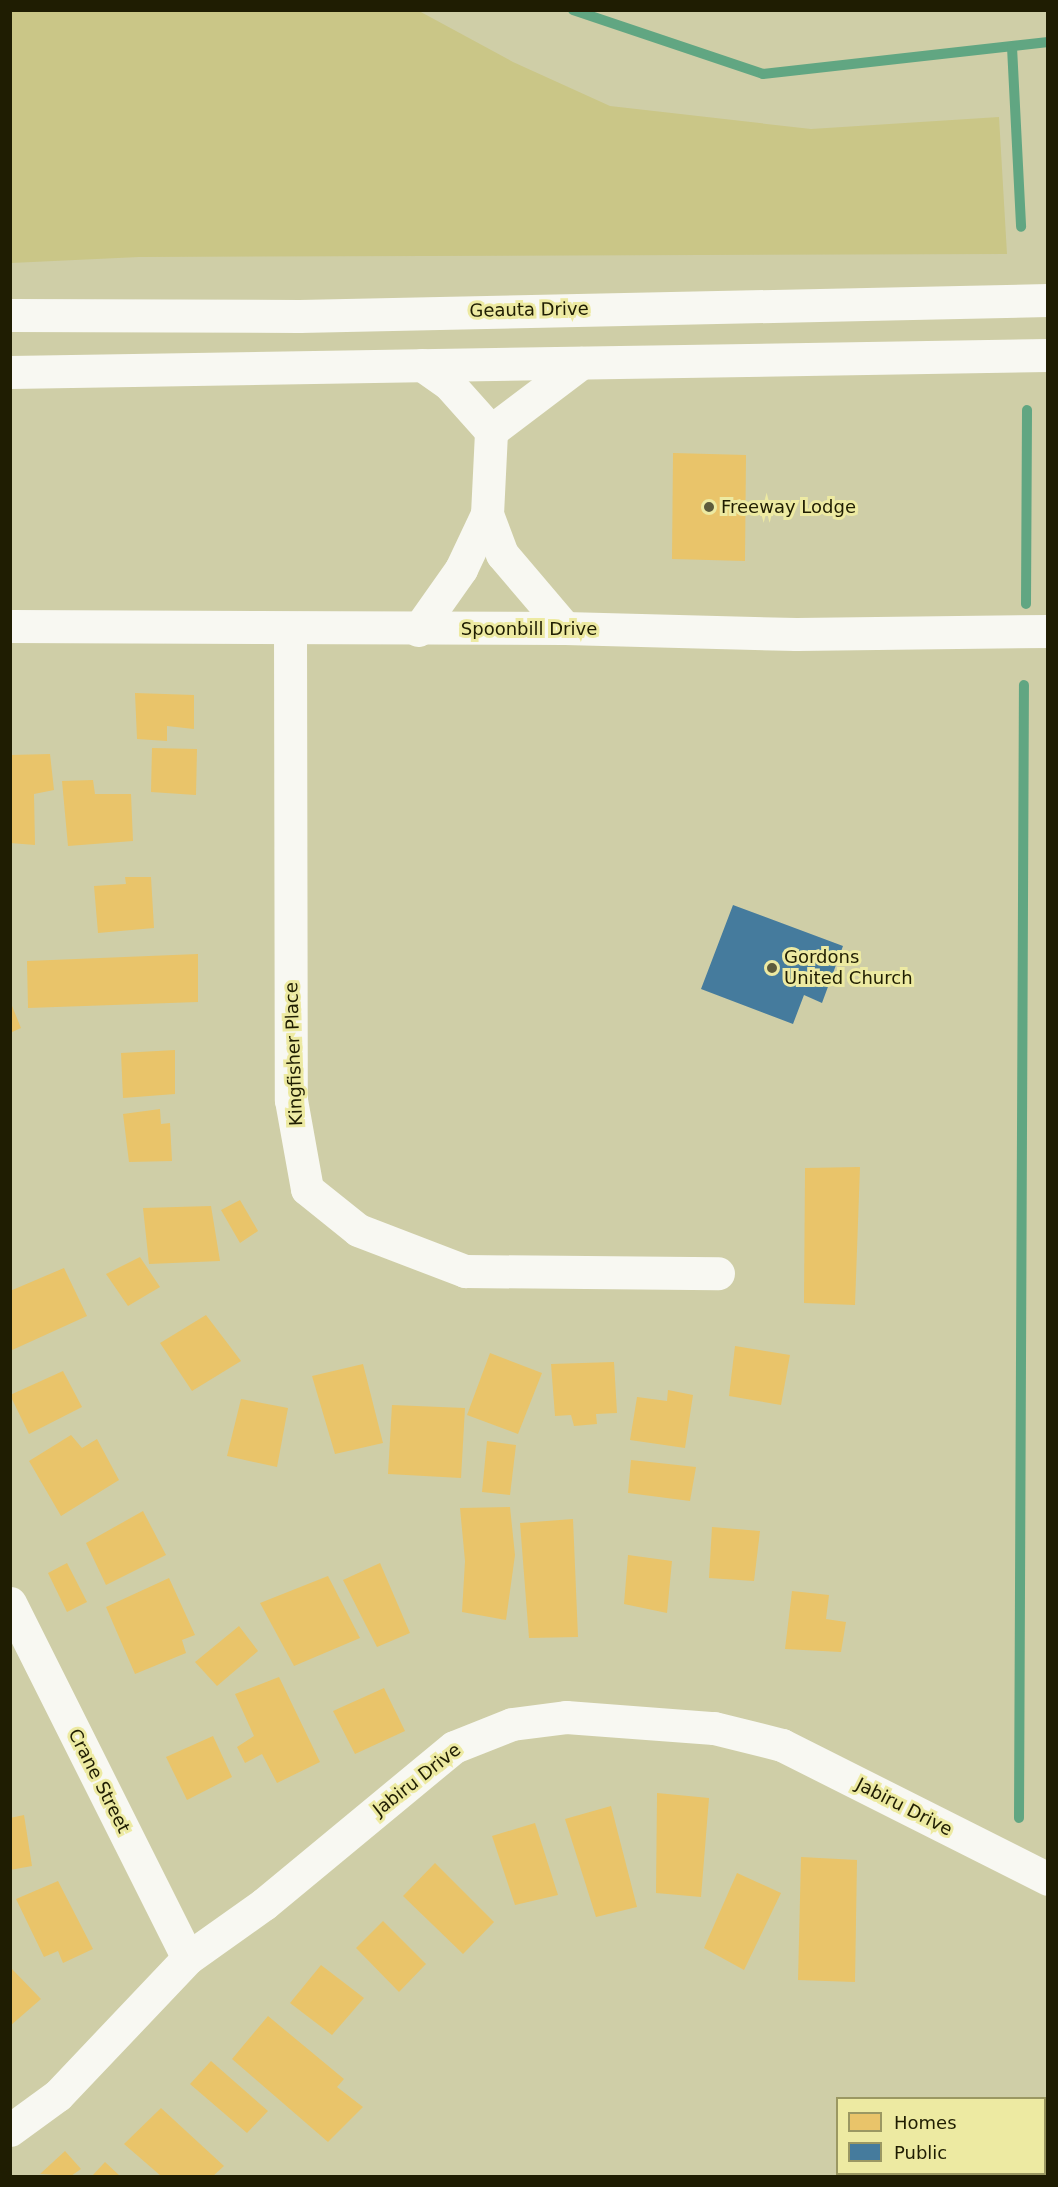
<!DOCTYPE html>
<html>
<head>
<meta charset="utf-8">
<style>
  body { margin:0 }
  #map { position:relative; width:1058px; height:2187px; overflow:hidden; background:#cfcea7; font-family:"DejaVu Sans",sans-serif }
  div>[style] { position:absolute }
  .green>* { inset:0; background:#cac687 }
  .homes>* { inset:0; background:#e9c46a }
  .public>* { inset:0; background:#457b9d }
  .stream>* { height:10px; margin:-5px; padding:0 5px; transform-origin:5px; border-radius:5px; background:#61a682 }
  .street>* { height:33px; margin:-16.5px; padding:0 16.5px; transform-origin:16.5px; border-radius:16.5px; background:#f8f8f2 }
  .secondary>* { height:33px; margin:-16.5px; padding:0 16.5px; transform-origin:16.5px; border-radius:16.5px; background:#f8f8f2 }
  .dots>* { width:16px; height:16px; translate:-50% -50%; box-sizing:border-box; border:3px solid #edeaa2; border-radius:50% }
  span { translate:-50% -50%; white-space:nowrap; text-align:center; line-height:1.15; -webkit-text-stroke:6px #edeaa2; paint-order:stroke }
  .street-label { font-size:18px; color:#1f1d02 }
  .poi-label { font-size:18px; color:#1f1d02 }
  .left { translate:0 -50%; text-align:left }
  .frame { position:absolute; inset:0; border:12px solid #1f1d02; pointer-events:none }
  .legend { position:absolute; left:836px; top:2097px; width:210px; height:78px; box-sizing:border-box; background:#edeaa2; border:2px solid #9b9862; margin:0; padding:8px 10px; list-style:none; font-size:18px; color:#1f1d02 }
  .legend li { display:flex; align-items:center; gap:12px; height:30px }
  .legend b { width:30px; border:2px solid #9b9862 }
</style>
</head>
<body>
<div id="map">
  <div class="green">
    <div style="clip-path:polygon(10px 11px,419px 11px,513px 62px,610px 106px,811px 129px,999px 117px,1007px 254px,139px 257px,11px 263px)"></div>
  </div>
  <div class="homes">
    <div style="clip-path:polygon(673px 453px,746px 455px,745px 561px,672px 559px)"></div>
    <div style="clip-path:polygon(135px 693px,194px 695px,194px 729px,167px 726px,167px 741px,137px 739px)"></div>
    <div style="clip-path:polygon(152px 748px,197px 749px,196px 795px,151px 792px)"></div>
    <div style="clip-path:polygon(50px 754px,54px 790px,34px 794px,35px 845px,10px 843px,10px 755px)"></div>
    <div style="clip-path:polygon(93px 780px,95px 794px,131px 794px,133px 841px,68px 846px,62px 781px)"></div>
    <div style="clip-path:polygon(125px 877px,151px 877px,154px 928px,98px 933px,94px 886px,126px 884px)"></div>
    <div style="clip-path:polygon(198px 954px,198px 1002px,28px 1008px,27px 961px)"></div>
    <div style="clip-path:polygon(10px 1001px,21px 1028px,10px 1033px)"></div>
    <div style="clip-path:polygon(175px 1050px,175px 1094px,123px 1098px,121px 1053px)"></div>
    <div style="clip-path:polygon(160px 1109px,161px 1124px,170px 1123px,172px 1161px,129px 1162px,123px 1114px)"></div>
    <div style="clip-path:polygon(860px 1167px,855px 1305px,804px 1303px,805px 1168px)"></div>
    <div style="clip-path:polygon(240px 1200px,258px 1231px,240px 1243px,221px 1210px)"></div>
    <div style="clip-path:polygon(211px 1206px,220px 1261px,149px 1264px,143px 1208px)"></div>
    <div style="clip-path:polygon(140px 1257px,160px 1287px,128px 1306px,106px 1274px)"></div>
    <div style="clip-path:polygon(64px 1268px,87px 1316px,10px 1351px,10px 1291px)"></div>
    <div style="clip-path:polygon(206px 1315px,241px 1361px,192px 1391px,160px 1343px)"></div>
    <div style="clip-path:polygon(735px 1346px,790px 1355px,781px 1405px,729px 1396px)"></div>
    <div style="clip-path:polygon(490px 1353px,542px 1373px,518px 1434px,467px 1415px)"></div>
    <div style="clip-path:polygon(614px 1362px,617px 1413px,596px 1414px,597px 1424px,574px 1426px,571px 1415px,555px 1416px,551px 1364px)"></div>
    <div style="clip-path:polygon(363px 1364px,383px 1443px,335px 1454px,312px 1376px)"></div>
    <div style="clip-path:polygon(63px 1371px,82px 1407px,29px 1434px,10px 1395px)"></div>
    <div style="clip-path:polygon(668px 1390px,693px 1395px,685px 1448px,630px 1440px,637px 1397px,667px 1401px)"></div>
    <div style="clip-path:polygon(241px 1399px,288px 1408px,277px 1467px,227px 1456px)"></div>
    <div style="clip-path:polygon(392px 1405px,465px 1408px,461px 1478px,388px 1474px)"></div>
    <div style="clip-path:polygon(71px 1435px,82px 1448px,97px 1439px,119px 1480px,61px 1516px,29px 1461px)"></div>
    <div style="clip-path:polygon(487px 1441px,516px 1445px,510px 1495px,482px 1492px)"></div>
    <div style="clip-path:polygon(631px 1460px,696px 1467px,690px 1501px,628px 1493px)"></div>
    <div style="clip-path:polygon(510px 1507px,515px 1555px,506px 1620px,462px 1612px,465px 1561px,460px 1508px)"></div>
    <div style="clip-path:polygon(143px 1511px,166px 1555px,106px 1585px,86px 1543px)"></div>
    <div style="clip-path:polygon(573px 1519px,578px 1637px,529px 1638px,520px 1523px)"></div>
    <div style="clip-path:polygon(712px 1527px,760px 1531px,754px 1581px,709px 1578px)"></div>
    <div style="clip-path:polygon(628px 1555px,672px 1561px,667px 1613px,624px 1604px)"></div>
    <div style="clip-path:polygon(67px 1563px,87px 1602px,67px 1612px,48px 1573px)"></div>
    <div style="clip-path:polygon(380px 1563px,410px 1633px,377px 1647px,343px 1580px)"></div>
    <div style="clip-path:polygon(328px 1576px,360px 1638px,294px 1666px,260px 1603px)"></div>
    <div style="clip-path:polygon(169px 1578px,195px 1635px,182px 1640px,186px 1653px,135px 1674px,106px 1607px)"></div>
    <div style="clip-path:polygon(792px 1591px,829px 1595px,826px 1619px,846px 1622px,841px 1652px,785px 1649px)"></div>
    <div style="clip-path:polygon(239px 1626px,258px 1651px,217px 1686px,195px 1662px)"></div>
    <div style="clip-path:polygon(279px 1677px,320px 1762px,277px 1783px,262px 1754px,245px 1763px,237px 1747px,254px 1736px,235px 1694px)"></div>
    <div style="clip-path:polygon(384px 1688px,405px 1731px,355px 1754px,333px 1711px)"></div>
    <div style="clip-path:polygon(213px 1736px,232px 1777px,187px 1800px,166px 1757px)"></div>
    <div style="clip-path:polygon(657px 1793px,709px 1798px,701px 1897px,656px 1893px)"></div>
    <div style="clip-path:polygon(611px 1806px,637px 1907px,596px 1917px,565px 1819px)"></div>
    <div style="clip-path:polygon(24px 1815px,32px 1866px,10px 1870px,10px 1818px)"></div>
    <div style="clip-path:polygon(535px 1823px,558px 1895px,515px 1905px,492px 1836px)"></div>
    <div style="clip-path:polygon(801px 1857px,857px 1860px,855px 1982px,798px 1980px)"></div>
    <div style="clip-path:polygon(435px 1863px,494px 1922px,463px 1954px,403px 1896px)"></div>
    <div style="clip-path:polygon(737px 1873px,781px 1893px,744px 1970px,704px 1948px)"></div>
    <div style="clip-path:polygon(58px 1881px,93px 1949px,63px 1963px,58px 1951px,44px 1957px,16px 1899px)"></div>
    <div style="clip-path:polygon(383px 1921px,426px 1964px,399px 1992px,356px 1948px)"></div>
    <div style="clip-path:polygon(321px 1965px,364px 1998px,332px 2035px,290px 2003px)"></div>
    <div style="clip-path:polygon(10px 1967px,41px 1999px,10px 2026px)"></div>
    <div style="clip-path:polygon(268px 2016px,344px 2079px,337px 2087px,363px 2107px,328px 2142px,232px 2059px)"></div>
    <div style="clip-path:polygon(211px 2061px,268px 2111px,247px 2133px,190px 2084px)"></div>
    <div style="clip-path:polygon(161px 2108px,224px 2166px,213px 2176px,161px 2176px,124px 2144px)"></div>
    <div style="clip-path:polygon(65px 2151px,81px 2169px,71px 2176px,40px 2174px)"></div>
    <div style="clip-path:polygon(105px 2162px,120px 2176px,92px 2176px)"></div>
  </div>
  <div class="public">
    <div style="clip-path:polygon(733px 905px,843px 946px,822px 1003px,804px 995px,793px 1024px,701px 989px)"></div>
  </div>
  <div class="stream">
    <div style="left:573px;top:10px;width:200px;rotate:18.6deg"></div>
    <div style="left:763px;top:74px;width:287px;rotate:-6.4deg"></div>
    <div style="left:1012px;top:47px;width:180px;rotate:87.1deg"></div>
    <div style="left:1026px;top:604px;width:194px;rotate:-89.7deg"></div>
    <div style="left:1019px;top:1818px;width:1133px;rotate:-89.75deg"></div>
  </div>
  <div class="street">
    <div style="left:422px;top:365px;width:33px;rotate:35deg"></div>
    <div style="left:449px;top:384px;width:63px;rotate:48.2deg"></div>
    <div style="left:487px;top:514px;width:43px;rotate:69.4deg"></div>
    <div style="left:502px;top:554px;width:97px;rotate:49.6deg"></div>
    <div style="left:10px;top:626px;width:555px;rotate:0.21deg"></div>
    <div style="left:565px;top:628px;width:231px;rotate:1.5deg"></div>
    <div style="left:796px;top:634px;width:252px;rotate:-0.7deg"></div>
    <div style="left:290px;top:629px;width:471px;rotate:89.9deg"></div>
    <div style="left:291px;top:1100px;width:90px;rotate:79.8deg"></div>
    <div style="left:307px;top:1189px;width:65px;rotate:38.8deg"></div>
    <div style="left:358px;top:1230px;width:115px;rotate:21deg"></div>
    <div style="left:465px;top:1271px;width:253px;rotate:0.5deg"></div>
    <div style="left:418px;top:630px;width:75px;rotate:-54.8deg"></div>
    <div style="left:461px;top:569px;width:61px;rotate:-64.7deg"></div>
    <div style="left:487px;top:514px;width:83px;rotate:-87.2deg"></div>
    <div style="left:491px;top:431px;width:113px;rotate:-37.1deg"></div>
    <div style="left:10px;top:1603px;width:397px;rotate:63.4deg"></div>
    <div style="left:10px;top:2130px;width:59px;rotate:-36.1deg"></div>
    <div style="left:58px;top:2095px;width:189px;rotate:-46.5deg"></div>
    <div style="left:188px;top:1958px;width:93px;rotate:-35.4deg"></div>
    <div style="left:264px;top:1904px;width:246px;rotate:-39.6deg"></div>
    <div style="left:454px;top:1747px;width:62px;rotate:-21.6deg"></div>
    <div style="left:512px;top:1724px;width:54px;rotate:-7.4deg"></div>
    <div style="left:566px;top:1717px;width:148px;rotate:4.3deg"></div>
    <div style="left:714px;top:1728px;width:70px;rotate:14deg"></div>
    <div style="left:782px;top:1745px;width:298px;rotate:26.7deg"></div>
  </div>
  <div class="secondary">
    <div style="left:10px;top:315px;width:289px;rotate:0.2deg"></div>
    <div style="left:299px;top:316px;width:749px;rotate:-1.22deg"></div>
    <div style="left:10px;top:372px;width:1038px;rotate:-0.94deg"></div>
  </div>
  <div class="dots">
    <div style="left:709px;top:507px;background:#5d5b3c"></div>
    <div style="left:772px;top:968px;background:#5d5b3c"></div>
  </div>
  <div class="street-label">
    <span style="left:529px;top:310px;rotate:-1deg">Geauta Drive</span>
    <span style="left:529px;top:629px">Spoonbill Drive</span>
    <span style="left:294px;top:1054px;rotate:-92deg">Kingfisher Place</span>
    <span style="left:417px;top:1780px;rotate:-38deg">Jabiru Drive</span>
    <span style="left:99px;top:1781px;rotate:63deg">Crane Street</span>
    <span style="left:904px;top:1807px;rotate:27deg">Jabiru Drive</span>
  </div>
  <div class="poi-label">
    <span class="left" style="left:721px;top:507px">Freeway Lodge</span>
    <span class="left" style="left:784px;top:968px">Gordons<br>United Church</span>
  </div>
  <div class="frame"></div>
  <ul class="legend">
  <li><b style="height:16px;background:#e9c46a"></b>Homes</li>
  <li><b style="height:16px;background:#457b9d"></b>Public</li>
  </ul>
</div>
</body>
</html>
